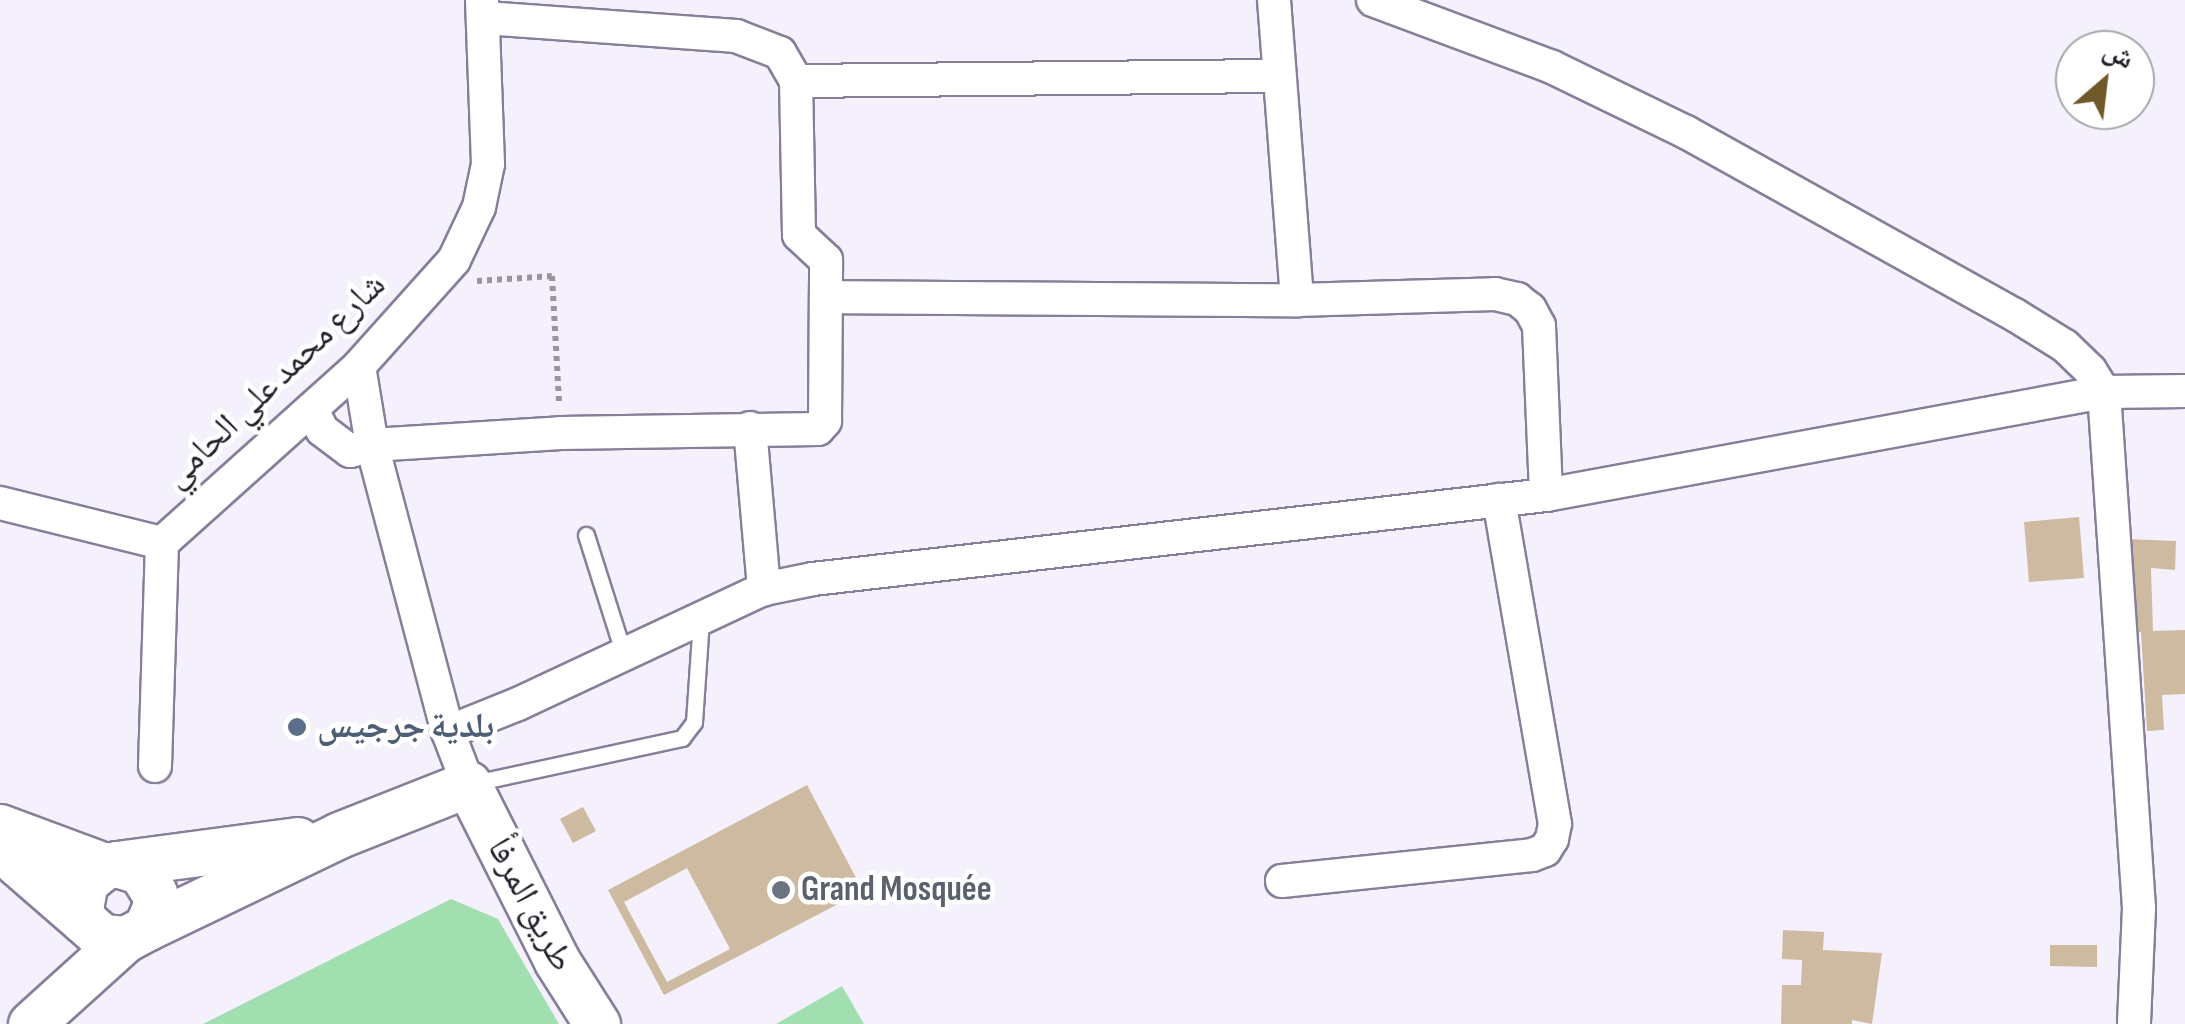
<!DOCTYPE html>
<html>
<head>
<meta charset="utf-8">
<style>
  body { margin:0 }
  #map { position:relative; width:2185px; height:1024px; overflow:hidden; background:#f4f1fd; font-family:"Sofia Sans Condensed","Noto Naskh Arabic",sans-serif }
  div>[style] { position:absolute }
  .green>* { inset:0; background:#a1deb0 }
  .building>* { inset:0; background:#cdbaa0 }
  .path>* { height:6px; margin-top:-3px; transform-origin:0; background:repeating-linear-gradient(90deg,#9895a1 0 5px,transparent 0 10px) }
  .roads { filter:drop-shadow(2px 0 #877f9a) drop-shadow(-2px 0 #877f9a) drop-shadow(0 2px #877f9a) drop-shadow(0 -2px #877f9a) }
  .lane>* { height:15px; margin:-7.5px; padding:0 7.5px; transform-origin:7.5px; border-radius:7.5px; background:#fff }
  .street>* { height:32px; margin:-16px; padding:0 16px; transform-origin:16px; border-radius:16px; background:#fff }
  .secondary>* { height:45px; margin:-22.5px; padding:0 22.5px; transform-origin:22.5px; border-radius:22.5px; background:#fff }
  .dots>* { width:28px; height:28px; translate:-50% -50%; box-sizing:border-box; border:5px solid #fff; border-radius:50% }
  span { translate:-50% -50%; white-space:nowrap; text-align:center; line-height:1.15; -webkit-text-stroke:9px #fff; paint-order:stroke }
  .street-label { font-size:35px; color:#23202b }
  .service-label { font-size:35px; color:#4e5e75; font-weight:700 }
  .left { translate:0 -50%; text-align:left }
  .worship-label { font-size:35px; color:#5b616d; font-weight:700 }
  .north { position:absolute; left:2055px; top:30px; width:100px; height:100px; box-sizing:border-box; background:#fff; border:2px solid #a7a6aa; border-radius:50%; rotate:28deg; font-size:28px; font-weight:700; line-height:40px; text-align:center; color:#23202b }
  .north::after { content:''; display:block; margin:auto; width:35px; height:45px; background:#705929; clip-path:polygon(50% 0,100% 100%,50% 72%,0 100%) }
</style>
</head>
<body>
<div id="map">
  <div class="green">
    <div style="clip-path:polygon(451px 899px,498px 919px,559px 1024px,203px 1024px)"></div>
    <div style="clip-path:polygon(842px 986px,864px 1024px,776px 1024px)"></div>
  </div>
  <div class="building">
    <div style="clip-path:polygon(2079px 517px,2084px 578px,2029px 582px,2024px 522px)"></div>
    <div style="clip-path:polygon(2126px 539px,2176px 541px,2175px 570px,2151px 568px,2153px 631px,2185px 630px,2185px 694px,2162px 695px,2164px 730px,2147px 731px,2141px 632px,2123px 631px)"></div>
    <div style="clip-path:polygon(evenodd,807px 785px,863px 891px,664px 995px,608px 890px,807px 785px,687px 868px,730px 949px,667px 982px,624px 902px,687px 868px)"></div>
    <div style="clip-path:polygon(583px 807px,596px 831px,573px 843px,560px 819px)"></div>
    <div style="clip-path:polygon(1783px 930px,1824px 932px,1823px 950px,1882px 953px,1872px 1024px,1852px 1020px,1852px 1024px,1781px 1024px,1782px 985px,1801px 985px,1802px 960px,1782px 959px)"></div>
    <div style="clip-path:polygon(2050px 945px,2097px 945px,2097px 967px,2050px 966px)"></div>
  </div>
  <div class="path">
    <div style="left:477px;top:281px;width:75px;rotate:-3.8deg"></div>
    <div style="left:552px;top:276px;width:127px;rotate:86.8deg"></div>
  </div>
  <div class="roads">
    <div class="lane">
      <div style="left:586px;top:535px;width:126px;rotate:72.4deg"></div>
      <div style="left:474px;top:783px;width:213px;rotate:-12.2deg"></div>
      <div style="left:682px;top:738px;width:20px;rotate:-53deg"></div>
      <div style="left:694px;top:722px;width:102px;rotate:-86.1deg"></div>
    </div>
    <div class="street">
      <div style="left:1274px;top:0;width:301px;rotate:85.6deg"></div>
      <div style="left:1297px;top:300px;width:198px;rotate:-1.7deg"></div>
      <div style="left:1495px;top:294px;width:23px;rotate:13deg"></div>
      <div style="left:1517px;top:299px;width:16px;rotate:38deg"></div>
      <div style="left:1530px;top:309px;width:19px;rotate:62deg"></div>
      <div style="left:1539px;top:326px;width:169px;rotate:87.6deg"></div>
      <div style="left:1373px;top:0;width:191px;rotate:20.5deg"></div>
      <div style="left:1552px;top:67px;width:149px;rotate:25.9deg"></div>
      <div style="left:1686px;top:132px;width:376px;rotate:29.1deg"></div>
      <div style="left:2015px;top:315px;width:59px;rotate:31.8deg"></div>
      <div style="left:2065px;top:346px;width:35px;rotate:44deg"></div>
      <div style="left:2090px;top:370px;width:26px;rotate:58deg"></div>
      <div style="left:2104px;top:392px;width:517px;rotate:86.12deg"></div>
      <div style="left:2139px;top:908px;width:116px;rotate:92.5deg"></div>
      <div style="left:485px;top:18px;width:252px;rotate:4.1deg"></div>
      <div style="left:736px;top:36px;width:47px;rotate:21.1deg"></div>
      <div style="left:780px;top:53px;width:32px;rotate:60deg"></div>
      <div style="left:796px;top:81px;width:483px;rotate:-0.6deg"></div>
      <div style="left:826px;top:297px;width:471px;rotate:0.4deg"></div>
      <div style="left:359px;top:366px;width:80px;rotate:80.7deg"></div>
      <div style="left:372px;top:445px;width:297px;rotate:75.2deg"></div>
      <div style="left:448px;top:732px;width:56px;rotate:69deg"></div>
      <div style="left:312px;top:410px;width:22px;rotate:63deg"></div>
      <div style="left:322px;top:430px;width:35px;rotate:37deg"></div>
      <div style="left:350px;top:451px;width:23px;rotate:-15deg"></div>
      <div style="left:372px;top:445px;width:189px;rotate:-3.6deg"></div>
      <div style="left:561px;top:433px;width:257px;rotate:-0.9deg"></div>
      <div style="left:818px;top:429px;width:11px;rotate:-49deg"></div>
      <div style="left:825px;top:421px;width:161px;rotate:-89.6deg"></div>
      <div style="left:826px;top:260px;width:37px;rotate:-137deg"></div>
      <div style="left:799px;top:235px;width:154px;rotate:-91.1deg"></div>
      <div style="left:750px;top:428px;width:162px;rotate:85deg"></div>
      <div style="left:0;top:503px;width:167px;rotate:13.9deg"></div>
      <div style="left:162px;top:543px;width:265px;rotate:-41.9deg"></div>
      <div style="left:359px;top:366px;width:142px;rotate:-48.1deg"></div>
      <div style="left:454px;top:260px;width:59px;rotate:-64.7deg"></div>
      <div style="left:479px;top:207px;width:44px;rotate:-78.2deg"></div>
      <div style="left:488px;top:164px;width:164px;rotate:-92.1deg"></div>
      <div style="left:448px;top:732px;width:75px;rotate:-21.8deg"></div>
      <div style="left:518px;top:704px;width:272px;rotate:-25.1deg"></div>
      <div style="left:764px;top:589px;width:50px;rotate:-11.5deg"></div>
      <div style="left:813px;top:579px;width:738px;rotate:-6.54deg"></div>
      <div style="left:1546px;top:495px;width:567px;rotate:-10.46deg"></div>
      <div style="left:2104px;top:392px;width:81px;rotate:-0.7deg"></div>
      <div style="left:155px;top:766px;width:223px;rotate:-88.2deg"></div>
      <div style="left:1282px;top:881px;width:251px;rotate:-5.9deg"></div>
      <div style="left:1532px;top:855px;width:14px;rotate:-21deg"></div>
      <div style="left:1545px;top:850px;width:13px;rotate:-58deg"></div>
      <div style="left:1552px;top:839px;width:15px;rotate:-79deg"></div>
      <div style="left:1555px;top:824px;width:329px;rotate:-99.8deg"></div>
    </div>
    <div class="secondary">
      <div style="left:0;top:827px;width:112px;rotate:20.4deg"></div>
      <div style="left:105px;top:866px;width:12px;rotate:-9deg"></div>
      <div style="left:117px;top:864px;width:25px;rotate:18deg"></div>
      <div style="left:141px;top:872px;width:25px;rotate:58deg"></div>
      <div style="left:154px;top:893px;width:12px;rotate:81deg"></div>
      <div style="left:156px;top:905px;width:25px;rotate:113deg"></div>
      <div style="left:146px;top:928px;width:24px;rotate:152deg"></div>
      <div style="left:125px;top:939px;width:23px;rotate:-175deg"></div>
      <div style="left:102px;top:937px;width:24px;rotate:-138deg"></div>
      <div style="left:84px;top:921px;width:14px;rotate:-107deg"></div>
      <div style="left:80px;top:908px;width:26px;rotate:-79deg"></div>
      <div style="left:85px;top:882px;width:26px;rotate:-39deg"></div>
      <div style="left:0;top:848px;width:111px;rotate:41deg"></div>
      <div style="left:117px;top:864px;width:182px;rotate:-7.6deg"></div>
      <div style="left:146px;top:928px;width:214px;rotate:-25.7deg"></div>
      <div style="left:339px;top:835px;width:139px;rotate:-21.6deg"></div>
      <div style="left:468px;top:784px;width:198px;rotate:63.3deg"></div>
      <div style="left:557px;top:961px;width:75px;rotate:57.6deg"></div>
      <div style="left:31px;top:1024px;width:127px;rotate:-42.1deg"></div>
    </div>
  </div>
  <div class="dots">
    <div style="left:297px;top:727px;background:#5c6f8a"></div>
    <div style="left:781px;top:890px;background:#6b7280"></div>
  </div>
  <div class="street-label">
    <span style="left:275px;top:381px;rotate:-44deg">شارع محمد علي الحامي</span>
    <span style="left:530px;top:905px;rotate:62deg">طريق المرفأ</span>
  </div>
  <div class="service-label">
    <span class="left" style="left:317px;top:727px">بلدية جرجيس</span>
  </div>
  <div class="worship-label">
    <span class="left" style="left:801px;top:890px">Grand Mosquée</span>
  </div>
  <div class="north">ش</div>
</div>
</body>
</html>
